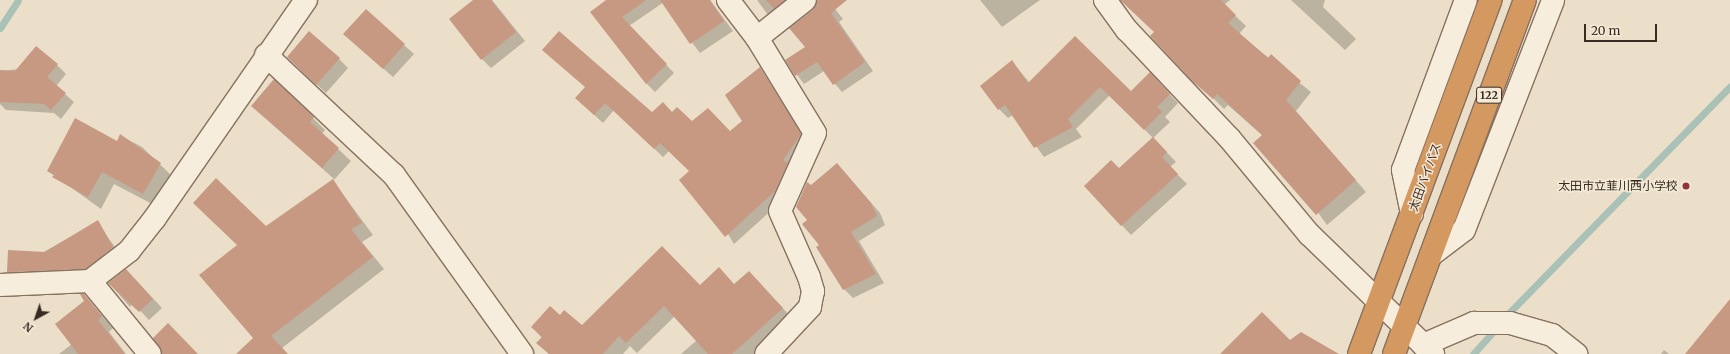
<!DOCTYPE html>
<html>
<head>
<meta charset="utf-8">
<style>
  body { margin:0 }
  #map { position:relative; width:1730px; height:354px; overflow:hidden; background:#ecdfc9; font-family:Merriweather,"Noto Sans JP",serif }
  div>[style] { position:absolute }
  .shadow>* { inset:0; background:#0003 }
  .stream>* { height:7px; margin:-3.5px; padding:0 3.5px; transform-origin:3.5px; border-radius:3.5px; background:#aac1b8 }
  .building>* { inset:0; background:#c79982 }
  .roads { filter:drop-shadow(1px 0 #87715f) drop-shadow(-1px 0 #87715f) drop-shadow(0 1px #87715f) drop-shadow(0 -1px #87715f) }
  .minor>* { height:22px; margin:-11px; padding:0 11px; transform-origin:11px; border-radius:11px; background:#f7eddc }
  .highway>* { height:22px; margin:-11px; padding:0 11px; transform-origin:11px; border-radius:11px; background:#d49861 }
  .dots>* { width:11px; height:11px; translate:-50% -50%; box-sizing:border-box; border:2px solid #f4ead8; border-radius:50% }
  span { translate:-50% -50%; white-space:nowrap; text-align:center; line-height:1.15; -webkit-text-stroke:3px #f4ead8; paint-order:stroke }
  .shield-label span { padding:1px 3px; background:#f4ead8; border:1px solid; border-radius:3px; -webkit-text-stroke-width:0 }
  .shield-label { font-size:11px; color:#392b21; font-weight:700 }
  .street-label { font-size:12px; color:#392b21 }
  .poi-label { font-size:12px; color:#392b21 }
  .right { translate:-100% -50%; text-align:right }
  .north { position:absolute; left:16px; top:298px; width:40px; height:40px; -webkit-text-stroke:3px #f4ead8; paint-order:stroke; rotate:220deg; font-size:11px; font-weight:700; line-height:16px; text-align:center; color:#392b21 }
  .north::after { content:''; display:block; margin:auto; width:14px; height:18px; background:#392b21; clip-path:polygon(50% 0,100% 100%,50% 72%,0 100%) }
  .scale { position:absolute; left:1584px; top:24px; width:73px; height:18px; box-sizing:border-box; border:2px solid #392b21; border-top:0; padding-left:5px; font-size:12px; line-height:14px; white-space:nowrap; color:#392b21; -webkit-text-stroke:3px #f4ead8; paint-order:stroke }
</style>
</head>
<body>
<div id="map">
  <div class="shadow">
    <div style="clip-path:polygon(475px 0,492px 0,525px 41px,491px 68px,482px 59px)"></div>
    <div style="clip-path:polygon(610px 0,667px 0,629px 26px,674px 73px,655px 92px,646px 83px)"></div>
    <div style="clip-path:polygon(702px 0,710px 0,733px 31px,700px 53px,674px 19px)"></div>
    <div style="clip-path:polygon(757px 0,806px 0,771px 19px)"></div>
    <div style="clip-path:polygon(817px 0,828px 0,843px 19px,839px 22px,873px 71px,842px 92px,824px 71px,804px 84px,786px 60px,806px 48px,791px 28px,818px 5px)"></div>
    <div style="clip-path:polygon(980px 0,1040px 0,1002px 27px)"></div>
    <div style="clip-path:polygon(1122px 0,1230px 0,1224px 5px,1246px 26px,1239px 34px,1311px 92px,1296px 111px,1366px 192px,1327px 225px,1263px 136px,1228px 105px,1224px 109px,1151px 36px,1155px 32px)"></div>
    <div style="clip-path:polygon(1291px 0,1325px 0,1323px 7px,1356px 39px,1345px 50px)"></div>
    <div style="clip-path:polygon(366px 11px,414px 54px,393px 77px,354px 43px)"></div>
    <div style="clip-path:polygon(1075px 37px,1131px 93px,1159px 83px,1178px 103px,1165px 117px,1170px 122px,1153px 138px,1176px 162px,1170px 167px,1187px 184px,1131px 235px,1085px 186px,1119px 170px,1153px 138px,1110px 95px,1076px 129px,1082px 137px,1044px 157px,1013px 115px,1008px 118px,999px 109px,1012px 62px,1030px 83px)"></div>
    <div style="clip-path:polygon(339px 59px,348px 68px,326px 93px,297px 66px)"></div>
    <div style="clip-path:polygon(57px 65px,66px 74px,56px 86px,74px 102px,61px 119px,54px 113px,6px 110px,0 104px,0 71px)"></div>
    <div style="clip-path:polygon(760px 68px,809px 143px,784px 199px,734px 244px,690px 171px,669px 151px,663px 157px,614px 110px,603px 123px,576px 98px,586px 87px,652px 113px,672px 113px,692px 123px,731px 132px,744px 121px)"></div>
    <div style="clip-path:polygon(252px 106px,313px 118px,325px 130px,322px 134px,351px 161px,333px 181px,373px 235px,362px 242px,384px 269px,282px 348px,287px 354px,238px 354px,254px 339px,266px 228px,334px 179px)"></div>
    <div style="clip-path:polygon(121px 136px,142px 147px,172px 176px,156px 206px,114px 184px,101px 209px,48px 171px,117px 142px)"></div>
    <div style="clip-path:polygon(846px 174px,880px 213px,885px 225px,859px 241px,884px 283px,853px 298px,844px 289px,808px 221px,811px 187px)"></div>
    <div style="clip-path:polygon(97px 222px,122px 257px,95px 277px,17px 281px,8px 272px)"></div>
    <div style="clip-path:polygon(749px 272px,793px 319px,755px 354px,681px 354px,697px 340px,675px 316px,637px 353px,630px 346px,623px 354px,549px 354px,538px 343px,542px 338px,532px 327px,560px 316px,582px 326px,700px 286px,735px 285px)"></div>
    <div style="clip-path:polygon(135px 279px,162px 308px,149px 320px,133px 303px,130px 307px,109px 283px)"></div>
    <div style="clip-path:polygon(84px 295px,113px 328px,109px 332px,126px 354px,59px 354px,72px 344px,86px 301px)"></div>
    <div style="clip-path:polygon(1664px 350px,1669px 354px,1661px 354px)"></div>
  </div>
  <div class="stream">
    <div style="left:0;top:28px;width:33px;rotate:-57deg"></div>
    <div style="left:1503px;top:319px;width:325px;rotate:-45.7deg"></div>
    <div style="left:1473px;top:354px;width:36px;rotate:-48deg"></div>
  </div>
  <div class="building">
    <div style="clip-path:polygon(473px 0,491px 0,516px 32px,481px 60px,449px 19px)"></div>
    <div style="clip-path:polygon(606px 0,646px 0,622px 17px,667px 64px,646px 84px,590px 12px)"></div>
    <div style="clip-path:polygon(660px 0,710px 0,724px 21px,690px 44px)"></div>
    <div style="clip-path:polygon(766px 0,785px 0,774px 9px)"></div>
    <div style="clip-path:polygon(817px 0,847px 0,831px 13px,865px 62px,833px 85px,817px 62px,795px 76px,785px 60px,805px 47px,789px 28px,813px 10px)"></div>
    <div style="clip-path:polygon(1120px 0,1221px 0,1236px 15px,1228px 23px,1268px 58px,1271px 54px,1301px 81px,1286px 100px,1356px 180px,1316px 215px,1253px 143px,1262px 135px,1217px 94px,1213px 99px,1192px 81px,1150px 36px,1154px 32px)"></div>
    <div style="clip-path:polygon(366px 9px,405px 44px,383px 69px,343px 34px)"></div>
    <div style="clip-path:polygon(309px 31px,340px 58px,316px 85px,287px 57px)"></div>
    <div style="clip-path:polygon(559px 31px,652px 112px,663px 102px,672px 112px,677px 107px,692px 121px,708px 108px,730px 131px,742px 121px,725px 95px,760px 67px,801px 134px,783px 160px,788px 163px,775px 191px,725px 237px,679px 180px,689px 171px,660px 143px,654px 149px,605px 103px,594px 115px,575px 98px,585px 87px,542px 50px)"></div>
    <div style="clip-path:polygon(1075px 36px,1131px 91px,1150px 72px,1170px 94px,1157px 107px,1162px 112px,1144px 130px,1100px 87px,1068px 119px,1073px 127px,1034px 148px,1005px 105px,998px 110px,980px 86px,1012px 60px,1028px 83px)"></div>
    <div style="clip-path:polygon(36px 46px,58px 64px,47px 77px,66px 93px,51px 110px,44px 104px,0 102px,0 70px,15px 71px)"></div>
    <div style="clip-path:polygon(274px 79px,314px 117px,310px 122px,339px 148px,322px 168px,251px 106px)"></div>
    <div style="clip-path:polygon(75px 118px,117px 141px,120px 134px,161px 163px,143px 194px,102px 172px,88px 197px,52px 177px,54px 175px,47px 171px)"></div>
    <div style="clip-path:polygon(1153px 137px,1167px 152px,1162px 157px,1178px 174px,1121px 226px,1084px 186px,1111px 160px,1119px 168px)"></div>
    <div style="clip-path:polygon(837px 163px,871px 203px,877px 216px,851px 232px,876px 274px,843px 290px,816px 247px,819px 245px,802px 224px,807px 220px,796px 207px,807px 182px,811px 185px)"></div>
    <div style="clip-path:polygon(216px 178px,266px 226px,333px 179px,362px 223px,351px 229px,373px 257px,271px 336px,288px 354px,236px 354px,253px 338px,199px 275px,237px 245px,193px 203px)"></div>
    <div style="clip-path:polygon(98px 220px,113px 247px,86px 269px,7px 272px,8px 250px,45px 252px)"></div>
    <div style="clip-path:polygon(662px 246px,700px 285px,719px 267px,734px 284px,749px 271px,783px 308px,732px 354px,708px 354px,664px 306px,626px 343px,619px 336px,603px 354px,549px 354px,536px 343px,542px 337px,531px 327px,550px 306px,560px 315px,564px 310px,582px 325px)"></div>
    <div style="clip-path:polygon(126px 269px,153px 299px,139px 312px,108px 283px)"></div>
    <div style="clip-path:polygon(80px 294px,84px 294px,102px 316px,98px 320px,125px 354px,78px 354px,55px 324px,84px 301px)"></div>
    <div style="clip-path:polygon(1730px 299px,1730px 354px,1685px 354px)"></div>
    <div style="clip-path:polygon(1262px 312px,1290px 340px,1301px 332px,1339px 354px,1220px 354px)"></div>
    <div style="clip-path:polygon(168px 323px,198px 354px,162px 354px,153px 338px)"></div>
  </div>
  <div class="roads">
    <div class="minor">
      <div style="left:728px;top:0;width:48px;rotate:52.7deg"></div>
      <div style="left:757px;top:38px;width:111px;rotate:58.6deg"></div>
      <div style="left:815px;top:133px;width:85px;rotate:114.2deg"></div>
      <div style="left:780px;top:211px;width:72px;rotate:66.3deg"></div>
      <div style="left:809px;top:277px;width:15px;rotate:74deg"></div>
      <div style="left:813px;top:291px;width:16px;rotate:101deg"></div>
      <div style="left:810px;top:307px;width:64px;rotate:133.1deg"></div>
      <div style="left:1105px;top:0;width:37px;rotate:54deg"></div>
      <div style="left:1127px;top:30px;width:150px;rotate:46.6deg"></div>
      <div style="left:1230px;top:139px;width:124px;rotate:50.3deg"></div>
      <div style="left:1309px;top:234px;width:173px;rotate:44.1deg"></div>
      <div style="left:757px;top:38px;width:61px;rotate:-38.4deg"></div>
      <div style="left:266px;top:55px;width:175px;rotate:43.2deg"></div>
      <div style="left:394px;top:175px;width:220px;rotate:54.4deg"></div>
      <div style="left:1412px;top:214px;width:45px;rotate:-101.6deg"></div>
      <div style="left:1403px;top:170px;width:181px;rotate:-69.7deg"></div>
      <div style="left:1431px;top:255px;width:41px;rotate:-37.1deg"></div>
      <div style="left:1464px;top:230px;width:247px;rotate:-68.8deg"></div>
      <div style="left:90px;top:281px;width:94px;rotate:50.6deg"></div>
      <div style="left:0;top:285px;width:90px;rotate:-2.5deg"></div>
      <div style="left:90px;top:281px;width:49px;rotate:-37.6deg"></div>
      <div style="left:129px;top:251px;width:42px;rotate:-51.8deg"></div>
      <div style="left:155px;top:218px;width:265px;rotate:-55.3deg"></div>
      <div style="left:1423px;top:345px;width:56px;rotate:-23.3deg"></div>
      <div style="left:1474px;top:323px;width:36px"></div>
      <div style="left:1510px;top:323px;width:44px;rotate:15.9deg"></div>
      <div style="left:1552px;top:335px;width:31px;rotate:38deg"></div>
    </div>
    <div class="highway">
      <div style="left:1359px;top:354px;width:378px;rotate:-69.6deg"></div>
      <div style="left:1394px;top:354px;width:377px;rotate:-69.7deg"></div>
    </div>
  </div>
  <div class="dots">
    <div style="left:1686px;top:186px;background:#92333b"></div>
  </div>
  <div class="shield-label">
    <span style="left:1489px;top:95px">122</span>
  </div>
  <div class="street-label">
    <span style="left:1425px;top:177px;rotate:-70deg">太田バイパス</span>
  </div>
  <div class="poi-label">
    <span class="right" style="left:1678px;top:186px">太田市立韮川西小学校</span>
  </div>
  <div class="north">N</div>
  <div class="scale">20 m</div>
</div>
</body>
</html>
